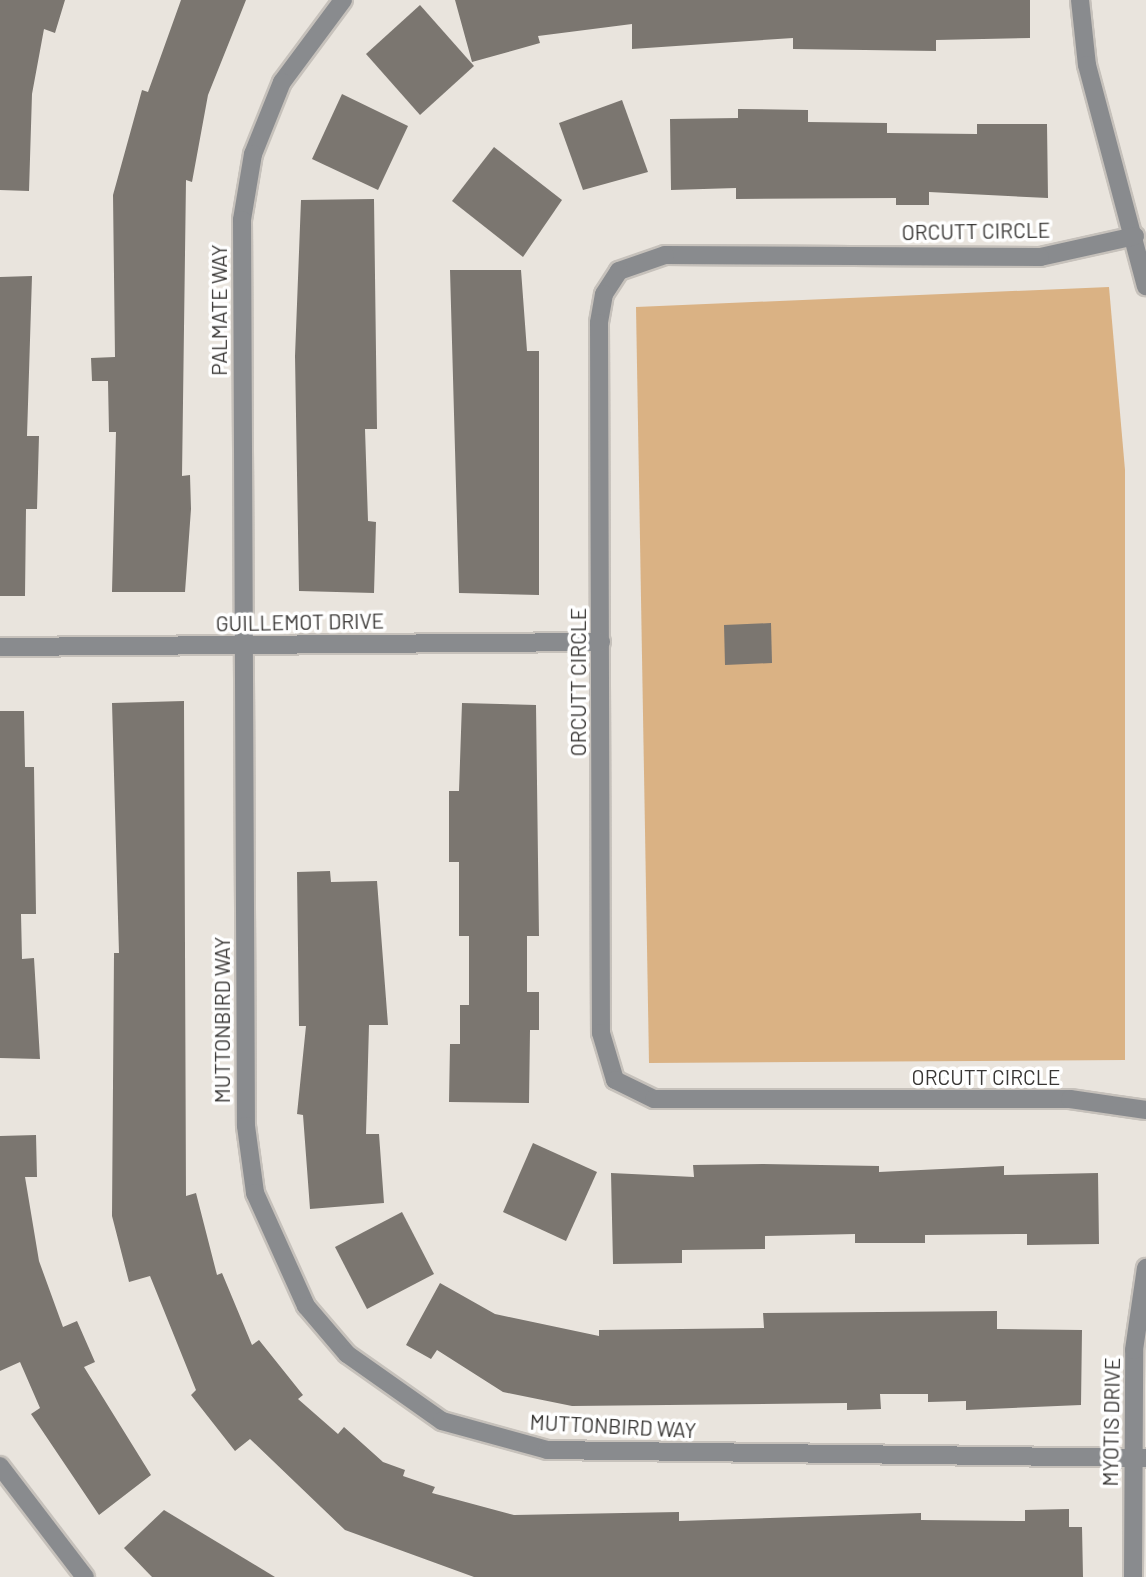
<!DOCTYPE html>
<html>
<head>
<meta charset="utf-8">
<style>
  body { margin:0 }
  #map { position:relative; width:1146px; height:1577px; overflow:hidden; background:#e9e4dd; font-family:Barlow,sans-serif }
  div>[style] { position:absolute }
  .green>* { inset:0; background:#dab284 }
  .building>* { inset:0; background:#7b7670 }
  .roads { filter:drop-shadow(2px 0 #c6c1bb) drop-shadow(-2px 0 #c6c1bb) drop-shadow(0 2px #c6c1bb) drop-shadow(0 -2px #c6c1bb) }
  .minor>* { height:18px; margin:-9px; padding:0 9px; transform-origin:9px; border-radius:9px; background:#898b8e }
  span { translate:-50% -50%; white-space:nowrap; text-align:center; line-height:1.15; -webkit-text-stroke:7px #fff; paint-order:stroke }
  .street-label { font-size:21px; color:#383634 }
</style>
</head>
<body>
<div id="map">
  <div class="green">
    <div style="clip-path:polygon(1109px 287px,1125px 470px,1125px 1060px,649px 1063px,636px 307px)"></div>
  </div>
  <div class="building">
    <div style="clip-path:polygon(0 0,65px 0,55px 33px,44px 29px,32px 94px,29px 191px,0 190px)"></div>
    <div style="clip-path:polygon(181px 0,246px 0,208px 95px,192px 182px,186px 180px,182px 476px,190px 475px,191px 509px,185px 592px,112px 592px,116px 432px,109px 432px,108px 381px,92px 381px,91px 358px,115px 357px,113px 195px,142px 90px,148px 92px)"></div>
    <div style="clip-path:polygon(455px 0,1030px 0,1030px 38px,936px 40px,936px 51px,793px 49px,793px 38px,632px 49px,632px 24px,538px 36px,540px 43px,472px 62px)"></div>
    <div style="clip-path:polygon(420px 5px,474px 66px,420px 115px,366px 54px)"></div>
    <div style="clip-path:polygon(342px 94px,408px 126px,378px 190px,312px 159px)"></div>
    <div style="clip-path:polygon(622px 100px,648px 172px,583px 190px,559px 123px)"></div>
    <div style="clip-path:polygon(738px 109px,808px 110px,808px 122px,887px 123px,887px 133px,977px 134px,977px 124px,1047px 124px,1048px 198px,929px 192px,929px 205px,896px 205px,896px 198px,736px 199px,736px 188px,671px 190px,670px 119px,738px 118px)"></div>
    <div style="clip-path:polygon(494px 147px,562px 200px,523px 257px,452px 201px)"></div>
    <div style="clip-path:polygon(374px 199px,377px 429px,365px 429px,368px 521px,376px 522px,374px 593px,299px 591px,295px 356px,301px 200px)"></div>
    <div style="clip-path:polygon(450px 270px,521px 270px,527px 351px,539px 351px,539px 595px,459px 593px)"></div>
    <div style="clip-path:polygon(32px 276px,27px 436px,39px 436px,37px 509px,26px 509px,25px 596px,0 596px,0 277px)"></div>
    <div style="clip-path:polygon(771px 623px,772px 663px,725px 665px,724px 625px)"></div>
    <div style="clip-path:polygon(184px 701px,186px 1196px,196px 1193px,217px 1275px,222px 1273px,252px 1345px,259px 1340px,303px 1395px,298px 1399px,338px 1434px,344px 1427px,383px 1462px,405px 1470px,403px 1476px,435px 1487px,432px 1493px,514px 1515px,679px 1512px,679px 1521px,921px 1513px,921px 1520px,1025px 1521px,1025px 1510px,1069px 1509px,1069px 1527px,1082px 1527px,1083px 1577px,474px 1577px,345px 1530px,250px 1439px,235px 1451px,191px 1395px,196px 1390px,150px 1276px,129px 1282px,112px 1216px,114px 953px,119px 953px,112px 703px)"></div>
    <div style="clip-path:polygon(462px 703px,536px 705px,539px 936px,527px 936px,527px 992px,539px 992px,539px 1030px,530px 1030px,529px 1103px,449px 1102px,450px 1044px,460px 1044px,460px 1005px,469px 1005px,469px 936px,459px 936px,459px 862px,449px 862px,449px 791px,459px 791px)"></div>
    <div style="clip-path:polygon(0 711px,24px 711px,25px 767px,34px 767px,36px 914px,21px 914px,22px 959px,34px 958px,40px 1059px,0 1058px)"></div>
    <div style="clip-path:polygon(330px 871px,331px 882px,377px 881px,388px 1025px,369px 1025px,366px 1134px,379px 1134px,384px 1203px,310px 1209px,303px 1115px,297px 1114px,306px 1026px,299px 1026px,297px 872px)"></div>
    <div style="clip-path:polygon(36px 1135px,37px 1177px,25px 1177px,39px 1261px,63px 1327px,77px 1321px,95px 1362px,84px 1367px,151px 1475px,99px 1515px,31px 1414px,40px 1408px,20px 1362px,0 1371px,0 1136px)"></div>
    <div style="clip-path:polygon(533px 1143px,597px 1172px,566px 1241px,503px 1212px)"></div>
    <div style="clip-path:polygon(763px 1164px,879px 1166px,879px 1172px,1004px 1166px,1004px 1175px,1098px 1173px,1099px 1244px,1027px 1245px,1027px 1234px,925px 1235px,925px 1243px,855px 1243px,855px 1234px,765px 1236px,765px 1249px,682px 1250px,682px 1263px,613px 1264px,611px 1173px,694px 1177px,693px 1165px)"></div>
    <div style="clip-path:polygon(402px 1212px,434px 1274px,367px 1309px,335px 1247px)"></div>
    <div style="clip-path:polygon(440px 1283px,495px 1314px,599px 1336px,599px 1330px,764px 1328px,763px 1313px,997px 1311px,997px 1329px,1082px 1330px,1081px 1405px,966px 1410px,966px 1401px,928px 1402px,928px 1394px,880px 1394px,881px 1409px,847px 1410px,847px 1403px,572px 1406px,503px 1392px,437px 1350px,431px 1359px,406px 1345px)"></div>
    <div style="clip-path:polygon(164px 1510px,275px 1577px,152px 1577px,124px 1548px)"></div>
  </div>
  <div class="roads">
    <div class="minor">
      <div style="left:343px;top:0;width:102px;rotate:126.6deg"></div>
      <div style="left:282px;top:82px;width:78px;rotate:111.9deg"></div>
      <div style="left:253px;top:154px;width:67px;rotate:99.5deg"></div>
      <div style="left:242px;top:220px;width:906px;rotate:89.75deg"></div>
      <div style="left:246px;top:1126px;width:68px;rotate:82.3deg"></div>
      <div style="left:255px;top:1193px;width:124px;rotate:65.7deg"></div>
      <div style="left:306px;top:1306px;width:63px;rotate:49.5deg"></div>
      <div style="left:347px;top:1354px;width:116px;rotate:35.2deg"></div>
      <div style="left:442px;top:1421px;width:109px;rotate:15.4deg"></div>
      <div style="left:547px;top:1450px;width:599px;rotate:0.77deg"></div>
      <div style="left:1080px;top:0;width:65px;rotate:83.9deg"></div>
      <div style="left:1087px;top:65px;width:229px;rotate:75.1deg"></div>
      <div style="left:1135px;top:236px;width:97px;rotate:167.5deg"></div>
      <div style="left:1040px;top:257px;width:375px;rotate:-179.7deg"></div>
      <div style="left:665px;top:255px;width:49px;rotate:160.8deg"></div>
      <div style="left:619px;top:271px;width:27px;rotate:123deg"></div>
      <div style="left:604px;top:294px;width:29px;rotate:100deg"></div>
      <div style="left:599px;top:323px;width:710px;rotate:89.84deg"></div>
      <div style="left:601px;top:1033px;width:49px;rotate:73.4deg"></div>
      <div style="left:615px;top:1080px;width:43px;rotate:26deg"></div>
      <div style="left:654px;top:1099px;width:416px"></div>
      <div style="left:1070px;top:1099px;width:77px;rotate:8.2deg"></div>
      <div style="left:0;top:647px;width:601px;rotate:-0.48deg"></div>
      <div style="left:0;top:1466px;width:140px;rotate:52.6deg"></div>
      <div style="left:1133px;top:1577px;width:227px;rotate:-89.7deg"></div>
      <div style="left:1134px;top:1350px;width:83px;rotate:-81.7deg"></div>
    </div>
  </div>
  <div class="street-label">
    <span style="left:976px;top:231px;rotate:-1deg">ORCUTT CIRCLE</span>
    <span style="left:219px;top:310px;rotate:-90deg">PALMATE WAY</span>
    <span style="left:300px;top:622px;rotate:-1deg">GUILLEMOT DRIVE</span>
    <span style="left:578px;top:682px;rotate:-90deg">ORCUTT CIRCLE</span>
    <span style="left:222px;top:1020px;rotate:-90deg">MUTTONBIRD WAY</span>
    <span style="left:986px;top:1077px">ORCUTT CIRCLE</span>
    <span style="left:1111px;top:1422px;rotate:-89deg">MYOTIS DRIVE</span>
    <span style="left:613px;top:1426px;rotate:3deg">MUTTONBIRD WAY</span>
  </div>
</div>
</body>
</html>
